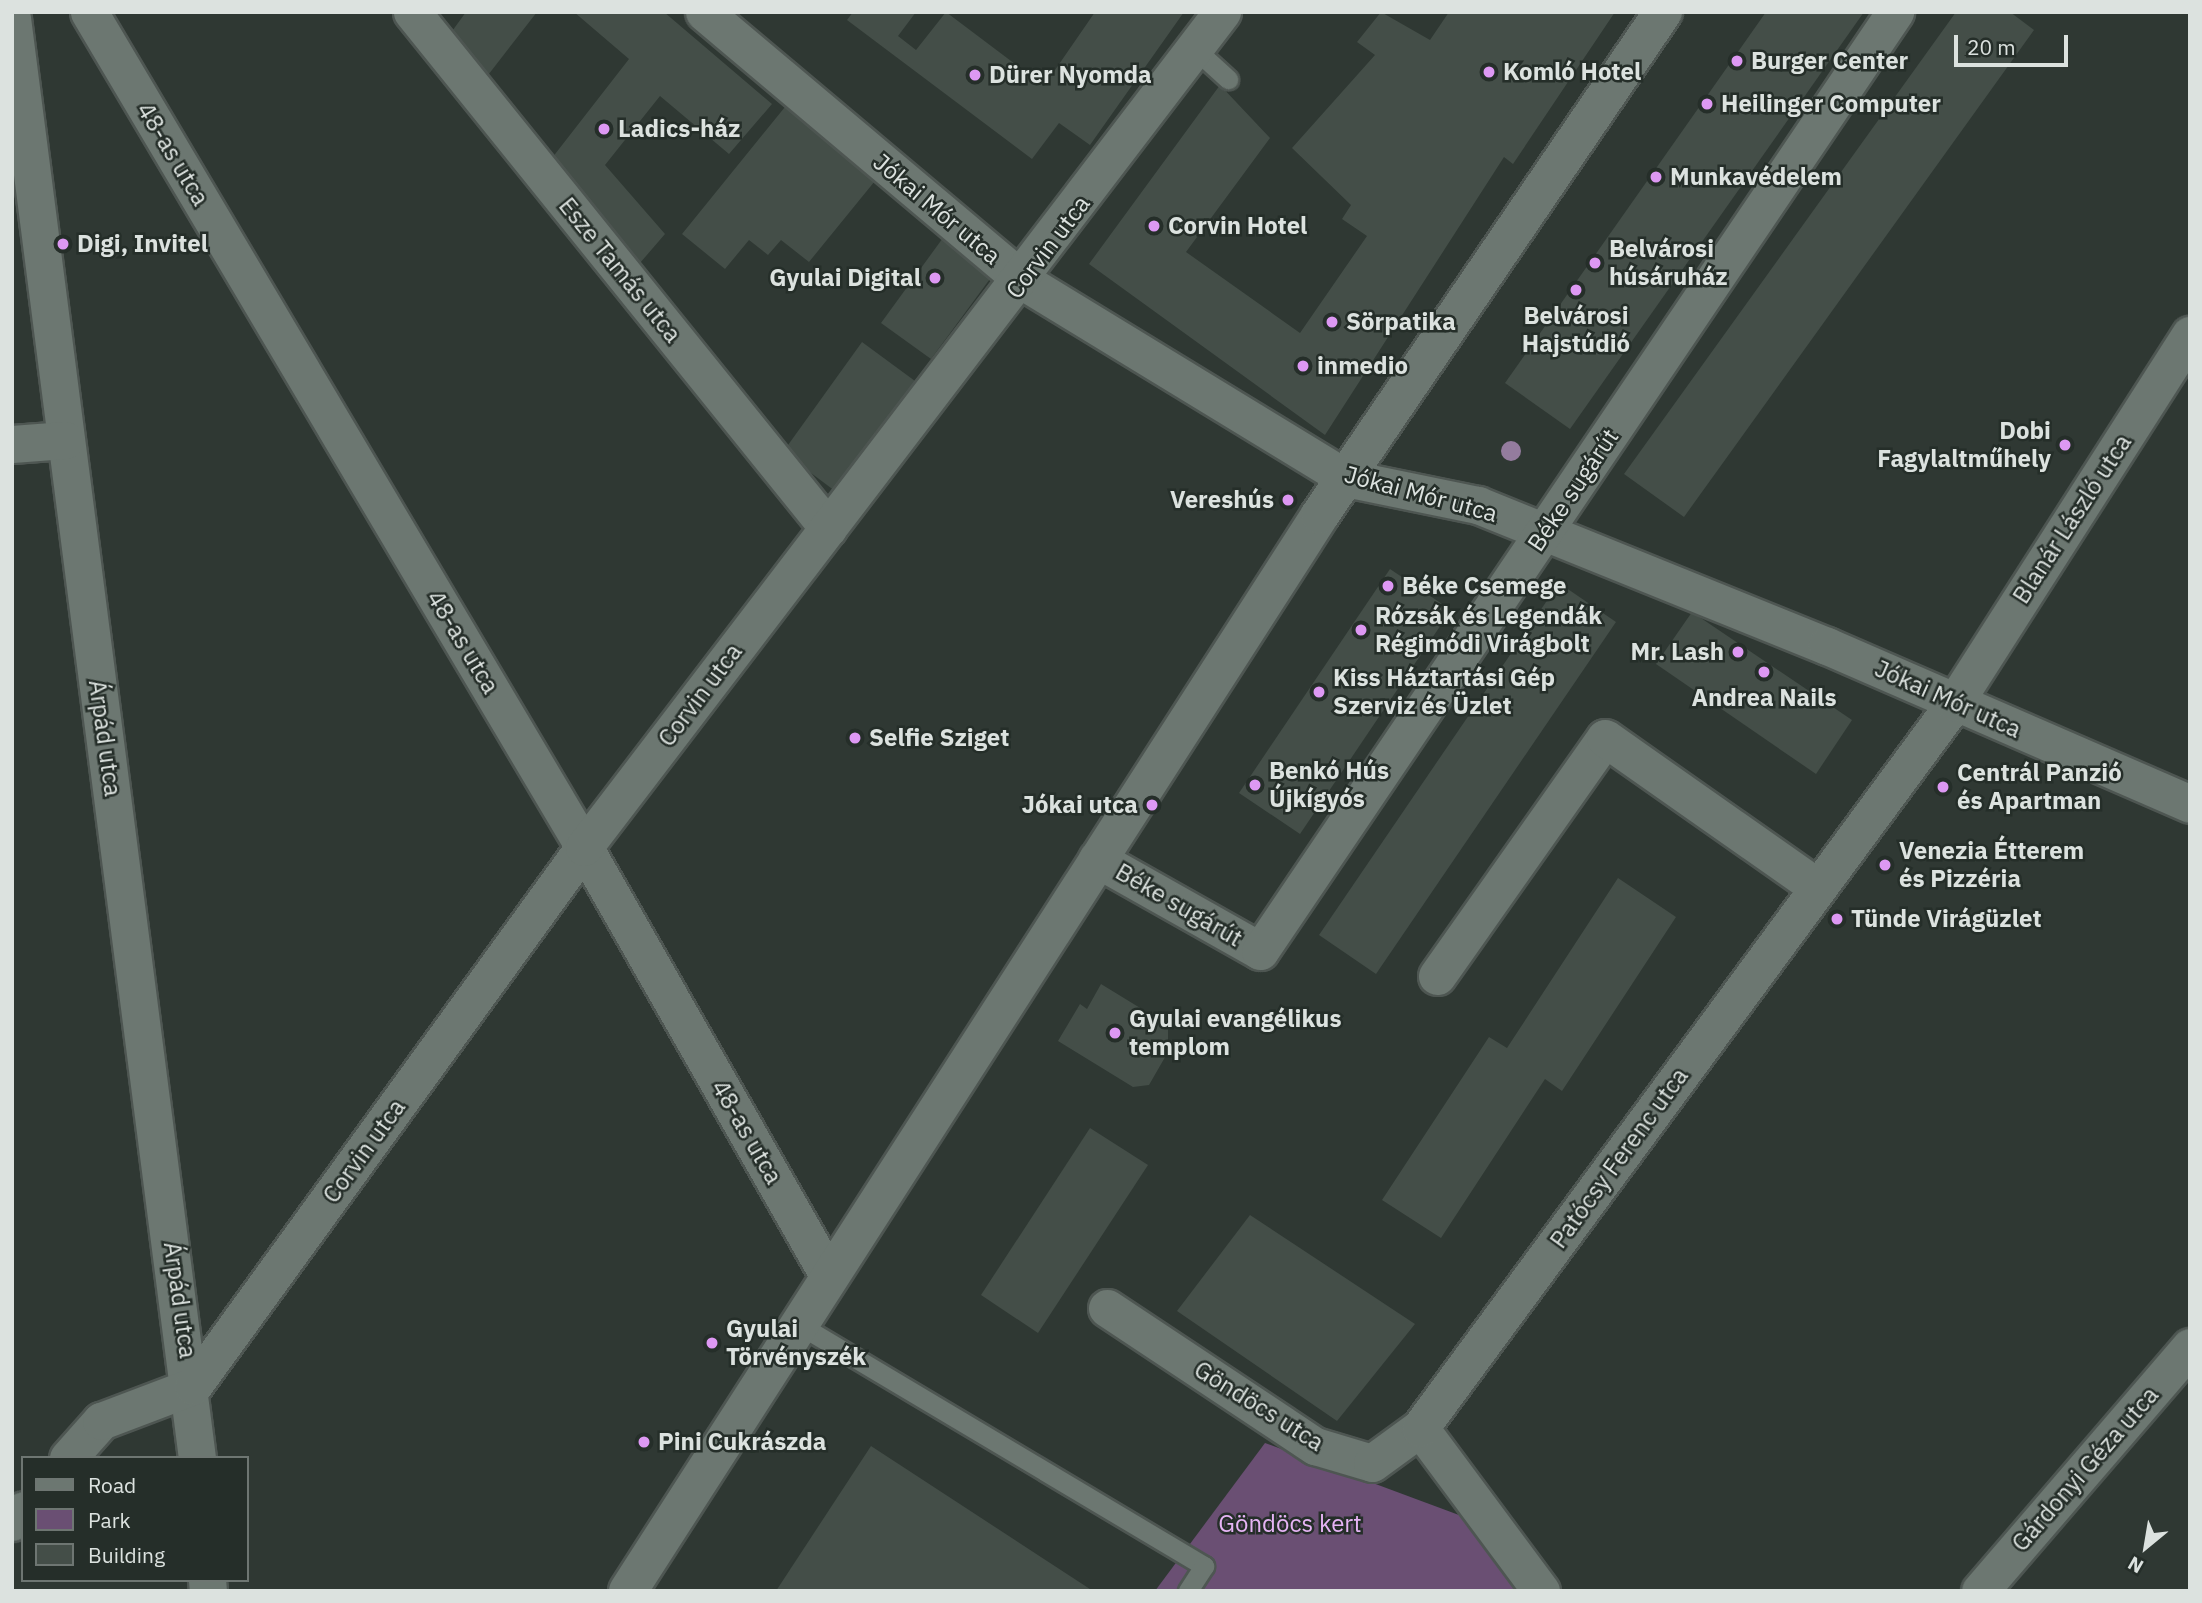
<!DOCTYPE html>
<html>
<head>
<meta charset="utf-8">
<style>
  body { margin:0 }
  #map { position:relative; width:2202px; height:1603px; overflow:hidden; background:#2f3833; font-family:"IBM Plex Sans",sans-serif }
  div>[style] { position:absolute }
  .green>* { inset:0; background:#6a4f73 }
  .building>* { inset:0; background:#444e48 }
  .roads { filter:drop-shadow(2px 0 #4e5652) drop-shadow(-2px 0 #4e5652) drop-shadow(0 2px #4e5652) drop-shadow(0 -2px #4e5652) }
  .service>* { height:19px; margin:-9.5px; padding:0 9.5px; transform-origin:9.5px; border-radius:9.5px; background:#6c7771 }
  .minor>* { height:37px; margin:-18.5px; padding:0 18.5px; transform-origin:18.5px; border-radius:18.5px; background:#6c7771 }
  .tertiary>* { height:38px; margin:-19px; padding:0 19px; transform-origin:19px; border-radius:19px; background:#6c7771 }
  .trees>* { width:20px; height:20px; margin:-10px; border-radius:50%; background:#947c9e }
  .dots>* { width:19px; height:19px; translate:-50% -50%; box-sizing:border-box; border:4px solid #252e29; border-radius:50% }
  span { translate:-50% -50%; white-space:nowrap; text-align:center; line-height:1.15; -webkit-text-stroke:5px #252e29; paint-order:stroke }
  .poi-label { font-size:24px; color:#dce2df; font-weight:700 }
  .left { translate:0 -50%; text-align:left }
  .right { translate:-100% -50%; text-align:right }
  .street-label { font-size:24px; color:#dce2df }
  .park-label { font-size:24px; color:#e6b4f5 }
  .frame { position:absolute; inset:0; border:14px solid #dce2df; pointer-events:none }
  .legend { position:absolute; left:21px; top:1456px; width:228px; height:126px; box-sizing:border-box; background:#252e29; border:2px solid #6e7672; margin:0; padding:9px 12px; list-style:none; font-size:21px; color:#dce2df }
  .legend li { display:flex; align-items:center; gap:14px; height:35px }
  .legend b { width:35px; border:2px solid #6e7672 }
  .north { position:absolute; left:2111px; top:1512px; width:70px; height:70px; -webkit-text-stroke:5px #252e29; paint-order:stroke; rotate:210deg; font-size:19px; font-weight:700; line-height:28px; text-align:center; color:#dce2df }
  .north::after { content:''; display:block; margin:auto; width:24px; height:32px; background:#dce2df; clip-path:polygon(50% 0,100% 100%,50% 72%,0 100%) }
  .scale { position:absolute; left:1954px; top:35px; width:114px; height:32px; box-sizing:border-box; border:4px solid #dce2df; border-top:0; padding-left:9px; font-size:21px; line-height:24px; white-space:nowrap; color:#dce2df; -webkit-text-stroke:5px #252e29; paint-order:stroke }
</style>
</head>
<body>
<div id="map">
  <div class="green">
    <div style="clip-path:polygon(1265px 1443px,1467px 1518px,1517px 1591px,1155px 1591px)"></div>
  </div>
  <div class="building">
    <div style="clip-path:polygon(466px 12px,537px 12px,485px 79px,450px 34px)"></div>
    <div style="clip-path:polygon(574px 12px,664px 12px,772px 104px,729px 154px,660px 96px,605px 165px,665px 234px,640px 263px,552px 158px,629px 59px)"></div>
    <div style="clip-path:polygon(853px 12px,916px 12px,898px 36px,916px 50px,946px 12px,1044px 86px,1095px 12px,1184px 12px,1090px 145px,1059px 123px,1032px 159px,847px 20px)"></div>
    <div style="clip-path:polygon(1381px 12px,1430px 40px,1449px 12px,1615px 12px,1513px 164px,1504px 157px,1325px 435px,1089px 264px,1220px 85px,1270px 138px,1186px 252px,1300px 333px,1367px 236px,1342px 219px,1351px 205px,1292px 148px,1375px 55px,1357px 42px)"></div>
    <div style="clip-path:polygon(1766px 12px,1864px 12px,1570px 429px,1505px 383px)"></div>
    <div style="clip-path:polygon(1956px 12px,2010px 12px,2034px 30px,1684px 517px,1624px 474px)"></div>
    <div style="clip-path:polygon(789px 102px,879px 176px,809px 262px,781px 240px,768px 255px,749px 240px,725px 269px,682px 234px)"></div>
    <div style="clip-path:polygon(948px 231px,998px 268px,931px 359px,881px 323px)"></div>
    <div style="clip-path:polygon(862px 342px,915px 381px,835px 491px,783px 452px)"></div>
    <div style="clip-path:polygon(1390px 569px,1451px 610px,1300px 834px,1239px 793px)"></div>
    <div style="clip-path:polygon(1559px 583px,1616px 622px,1376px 974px,1319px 935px)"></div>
    <div style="clip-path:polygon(1692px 612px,1852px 720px,1816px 774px,1656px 664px)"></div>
    <div style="clip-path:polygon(1618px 878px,1676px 917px,1562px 1091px,1545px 1079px,1441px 1238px,1382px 1200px,1489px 1037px,1507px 1048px)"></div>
    <div style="clip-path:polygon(1101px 984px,1168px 1025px,1168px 1052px,1149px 1085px,1133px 1087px,1058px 1041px,1080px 1004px,1087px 1009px)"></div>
    <div style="clip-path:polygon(1090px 1128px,1148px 1165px,1038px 1333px,981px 1295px)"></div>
    <div style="clip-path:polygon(1250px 1215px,1415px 1324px,1337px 1421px,1177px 1311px)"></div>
    <div style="clip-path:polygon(871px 1446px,1093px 1591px,776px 1591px)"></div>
  </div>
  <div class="roads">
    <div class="service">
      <div style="left:1195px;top:49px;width:45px;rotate:42.3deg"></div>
      <div style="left:798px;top:1324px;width:473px;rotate:30.8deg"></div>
      <div style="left:1204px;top:1566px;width:30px;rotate:123deg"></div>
    </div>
    <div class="minor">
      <div style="left:89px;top:12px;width:971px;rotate:59.34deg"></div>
      <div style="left:584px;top:847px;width:494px;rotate:60.3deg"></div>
      <div style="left:412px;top:12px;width:663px;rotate:51.12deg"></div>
      <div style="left:704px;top:12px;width:417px;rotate:40.1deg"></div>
      <div style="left:1023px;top:281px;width:378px;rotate:31.4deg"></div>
      <div style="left:1346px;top:478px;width:135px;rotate:11.6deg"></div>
      <div style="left:1478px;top:505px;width:376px;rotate:22deg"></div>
      <div style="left:1827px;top:646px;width:396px;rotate:23.5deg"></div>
      <div style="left:12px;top:18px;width:1452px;rotate:82.68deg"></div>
      <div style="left:12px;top:444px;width:53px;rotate:-4.3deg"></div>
      <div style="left:1097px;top:859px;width:187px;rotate:29.4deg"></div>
      <div style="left:1260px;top:951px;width:1134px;rotate:-55.93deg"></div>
      <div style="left:1437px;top:976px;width:291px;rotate:-54.8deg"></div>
      <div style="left:1605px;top:738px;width:259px;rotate:35.1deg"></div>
      <div style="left:1107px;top:1308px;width:250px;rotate:33.6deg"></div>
      <div style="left:1315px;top:1446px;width:59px;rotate:16.6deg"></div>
      <div style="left:1372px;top:1463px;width:59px;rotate:-36.1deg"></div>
      <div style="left:1420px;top:1428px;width:203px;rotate:53.4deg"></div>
      <div style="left:1420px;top:1428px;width:902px;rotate:-53.61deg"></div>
      <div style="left:1955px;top:702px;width:436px;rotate:-57.4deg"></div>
      <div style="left:68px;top:1458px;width:50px;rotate:-48.3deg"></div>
      <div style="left:101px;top:1421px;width:98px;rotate:-20.8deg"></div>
      <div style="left:193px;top:1386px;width:666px;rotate:-54.04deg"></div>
      <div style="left:584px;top:847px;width:1051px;rotate:-52.62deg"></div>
      <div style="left:12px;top:1522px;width:16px;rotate:-47deg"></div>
      <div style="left:207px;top:1580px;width:11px;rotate:85deg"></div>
      <div style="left:1980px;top:1591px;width:322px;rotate:-49.3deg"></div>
    </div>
    <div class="tertiary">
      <div style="left:628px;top:1591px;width:1279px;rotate:-57.25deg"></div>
      <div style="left:1320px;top:515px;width:609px;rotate:-55.71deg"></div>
    </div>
  </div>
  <div class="trees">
    <div style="left:1511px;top:451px"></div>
  </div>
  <div class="dots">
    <div style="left:1737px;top:61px;background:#dd98f3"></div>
    <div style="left:1489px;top:72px;background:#dd98f3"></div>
    <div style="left:975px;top:75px;background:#dd98f3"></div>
    <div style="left:1707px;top:104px;background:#dd98f3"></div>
    <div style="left:604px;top:129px;background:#dd98f3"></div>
    <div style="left:1656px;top:177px;background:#dd98f3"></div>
    <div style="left:1154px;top:226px;background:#dd98f3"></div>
    <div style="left:63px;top:244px;background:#dd98f3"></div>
    <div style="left:1595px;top:263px;background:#dd98f3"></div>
    <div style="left:935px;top:278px;background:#dd98f3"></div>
    <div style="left:1576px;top:290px;background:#dd98f3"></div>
    <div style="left:1332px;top:322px;background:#dd98f3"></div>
    <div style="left:1303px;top:366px;background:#dd98f3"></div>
    <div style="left:2065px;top:445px;background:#dd98f3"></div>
    <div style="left:1288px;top:500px;background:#dd98f3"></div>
    <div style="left:1388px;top:586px;background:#dd98f3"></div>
    <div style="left:1361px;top:630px;background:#dd98f3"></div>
    <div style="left:1738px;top:652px;background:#dd98f3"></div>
    <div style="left:1764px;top:672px;background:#dd98f3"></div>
    <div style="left:1319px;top:692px;background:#dd98f3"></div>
    <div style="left:855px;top:738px;background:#dd98f3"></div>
    <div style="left:1255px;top:785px;background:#dd98f3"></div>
    <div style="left:1943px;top:787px;background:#dd98f3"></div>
    <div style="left:1152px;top:805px;background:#dd98f3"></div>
    <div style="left:1885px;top:865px;background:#dd98f3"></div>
    <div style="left:1837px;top:919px;background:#dd98f3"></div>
    <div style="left:1115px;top:1033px;background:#dd98f3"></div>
    <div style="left:712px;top:1343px;background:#dd98f3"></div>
    <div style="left:644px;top:1442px;background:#dd98f3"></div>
  </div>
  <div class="poi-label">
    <span class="left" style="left:1751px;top:61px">Burger Center</span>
    <span class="left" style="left:1503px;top:72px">Komló Hotel</span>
    <span class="left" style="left:989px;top:75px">Dürer Nyomda</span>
    <span class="left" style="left:1721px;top:104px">Heilinger Computer</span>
    <span class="left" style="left:618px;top:129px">Ladics-ház</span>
    <span class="left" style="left:1670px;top:177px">Munkavédelem</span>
    <span class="left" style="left:1168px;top:226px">Corvin Hotel</span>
    <span class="left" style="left:77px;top:244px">Digi, Invitel</span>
    <span class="left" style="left:1609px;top:263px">Belvárosi<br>húsáruház</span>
    <span class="right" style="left:921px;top:278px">Gyulai Digital</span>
    <span style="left:1576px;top:330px">Belvárosi<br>Hajstúdió</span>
    <span class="left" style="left:1346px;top:322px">Sörpatika</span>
    <span class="left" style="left:1317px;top:366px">inmedio</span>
    <span class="right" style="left:2051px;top:445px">Dobi<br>Fagylaltműhely</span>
    <span class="right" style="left:1274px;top:500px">Vereshús</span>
    <span class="left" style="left:1402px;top:586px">Béke Csemege</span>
    <span class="left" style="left:1375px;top:630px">Rózsák és Legendák<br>Régimódi Virágbolt</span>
    <span class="right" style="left:1724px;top:652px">Mr. Lash</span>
    <span class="left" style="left:1333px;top:692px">Kiss Háztartási Gép<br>Szerviz és Üzlet</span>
    <span style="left:1764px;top:698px">Andrea Nails</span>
    <span class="left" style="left:869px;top:738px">Selfie Sziget</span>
    <span class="left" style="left:1269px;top:785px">Benkó Hús<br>Újkígyós</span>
    <span class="left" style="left:1957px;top:787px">Centrál Panzió<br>és Apartman</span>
    <span class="right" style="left:1138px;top:805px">Jókai utca</span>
    <span class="left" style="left:1899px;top:865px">Venezia Étterem<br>és Pizzéria</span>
    <span class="left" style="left:1851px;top:919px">Tünde Virágüzlet</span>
    <span class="left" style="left:1129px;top:1033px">Gyulai evangélikus<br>templom</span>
    <span class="left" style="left:726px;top:1343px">Gyulai<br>Törvényszék</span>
    <span class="left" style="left:658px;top:1442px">Pini Cukrászda</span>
  </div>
  <div class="street-label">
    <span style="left:173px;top:154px;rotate:59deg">48-as utca</span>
    <span style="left:937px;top:209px;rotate:40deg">Jókai Mór utca</span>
    <span style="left:1048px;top:247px;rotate:-53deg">Corvin utca</span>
    <span style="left:620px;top:270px;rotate:51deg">Esze Tamás utca</span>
    <span style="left:1573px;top:490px;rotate:-56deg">Béke sugárút</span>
    <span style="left:1421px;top:494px;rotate:15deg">Jókai Mór utca</span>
    <span style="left:2072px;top:519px;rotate:-57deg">Blanár László utca</span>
    <span style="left:463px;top:642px;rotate:59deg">48-as utca</span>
    <span style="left:700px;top:695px;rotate:-53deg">Corvin utca</span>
    <span style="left:1948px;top:699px;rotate:24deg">Jókai Mór utca</span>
    <span style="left:105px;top:738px;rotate:82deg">Árpád utca</span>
    <span style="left:1179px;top:905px;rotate:30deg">Béke sugárút</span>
    <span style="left:747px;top:1132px;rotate:60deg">48-as utca</span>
    <span style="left:364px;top:1151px;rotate:-54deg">Corvin utca</span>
    <span style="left:1619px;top:1158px;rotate:-54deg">Patócsy Ferenc utca</span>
    <span style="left:180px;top:1300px;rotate:82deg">Árpád utca</span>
    <span style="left:1259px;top:1406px;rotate:32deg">Göndöcs utca</span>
    <span style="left:2085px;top:1469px;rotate:-49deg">Gárdonyi Géza utca</span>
  </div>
  <div class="park-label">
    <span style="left:1290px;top:1524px">Göndöcs kert</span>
  </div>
  <div class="frame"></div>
  <ul class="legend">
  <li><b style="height:9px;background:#6c7771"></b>Road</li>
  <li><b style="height:19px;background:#6a4f73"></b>Park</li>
  <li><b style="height:19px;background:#444e48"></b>Building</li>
  </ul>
  <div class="north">N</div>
  <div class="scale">20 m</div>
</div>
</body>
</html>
